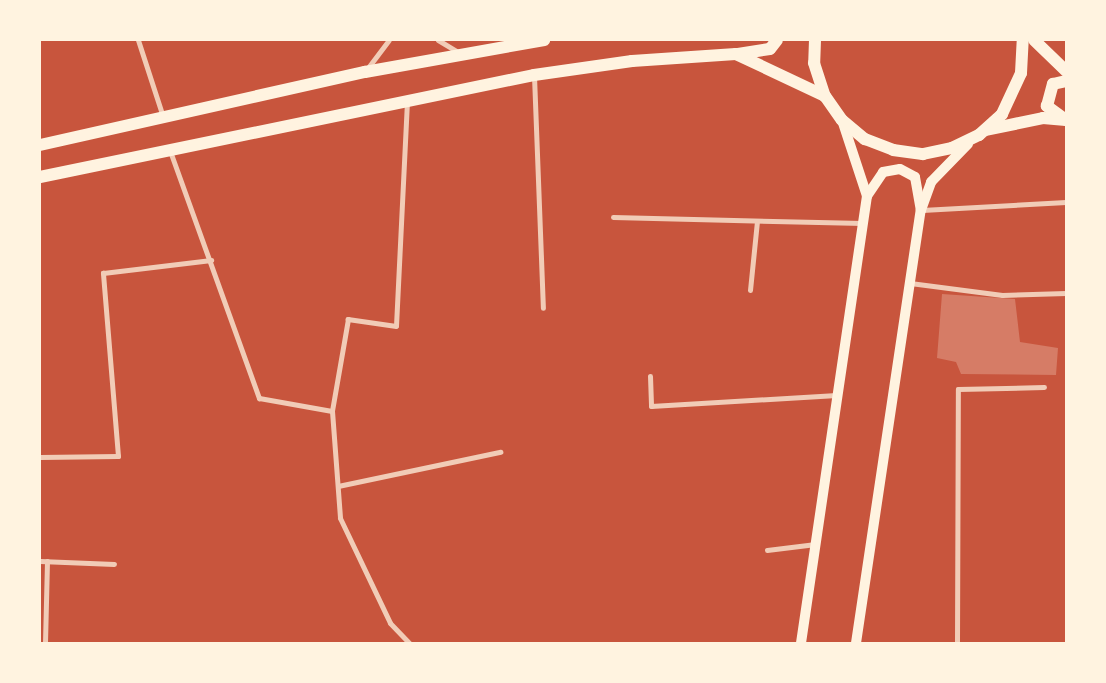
<!DOCTYPE html>
<html>
<head>
<meta charset="utf-8">
<style>
  body { margin:0 }
  #map { position:relative; width:1106px; height:683px; overflow:hidden; background:#c8553d; font-family:Raleway,sans-serif }
  div>[style] { position:absolute }
  .building>* { inset:0; background:#d67c66 }
  .minor>* { height:5px; margin:-2.5px; padding:0 2.5px; transform-origin:2.5px; border-radius:2.5px; background:#f1ccb7 }
  .secondary>* { height:10px; margin:-5px; padding:0 5px; transform-origin:5px; border-radius:5px; background:#fff3e0 }
  .primary>* { height:12px; margin:-6px; padding:0 6px; transform-origin:6px; border-radius:6px; background:#fff3e0 }
  span { translate:-50% -50%; white-space:nowrap; text-align:center; line-height:1.15; -webkit-text-stroke:4px #fff3e0; paint-order:stroke }
  .frame { position:absolute; inset:0; border:41px solid #fff3e0; pointer-events:none }
</style>
</head>
<body>
<div id="map">
  <div class="building">
    <div style="clip-path:polygon(942px 294px,1015px 299px,1020px 342px,1058px 348px,1056px 375px,961px 374px,956px 362px,937px 358px)"></div>
  </div>
  <div class="minor">
    <div style="left:138px;top:40px;width:81px;rotate:72deg"></div>
    <div style="left:438px;top:40px;width:23px;rotate:31deg"></div>
    <div style="left:367px;top:69px;width:36px;rotate:-53deg"></div>
    <div style="left:534px;top:76px;width:232px;rotate:87.8deg"></div>
    <div style="left:407px;top:101px;width:225px;rotate:92.8deg"></div>
    <div style="left:396px;top:326px;width:49px;rotate:-171.7deg"></div>
    <div style="left:348px;top:319px;width:93px;rotate:99.9deg"></div>
    <div style="left:332px;top:411px;width:107px;rotate:85.7deg"></div>
    <div style="left:340px;top:518px;width:116px;rotate:64.5deg"></div>
    <div style="left:390px;top:623px;width:28px;rotate:46deg"></div>
    <div style="left:170px;top:151px;width:263px;rotate:70.2deg"></div>
    <div style="left:259px;top:398px;width:74px;rotate:10.1deg"></div>
    <div style="left:922px;top:210px;width:144px;rotate:-3.2deg"></div>
    <div style="left:613px;top:217px;width:250px;rotate:1.4deg"></div>
    <div style="left:910px;top:283px;width:93px;rotate:7.4deg"></div>
    <div style="left:1002px;top:295px;width:64px;rotate:-1.8deg"></div>
    <div style="left:750px;top:290px;width:69px;rotate:-84.2deg"></div>
    <div style="left:650px;top:376px;width:30px;rotate:88deg"></div>
    <div style="left:651px;top:406px;width:186px;rotate:-3.4deg"></div>
    <div style="left:40px;top:457px;width:78px;rotate:-0.7deg"></div>
    <div style="left:118px;top:456px;width:184px;rotate:-94.7deg"></div>
    <div style="left:103px;top:273px;width:109px;rotate:-6.9deg"></div>
    <div style="left:338px;top:486px;width:166px;rotate:-11.9deg"></div>
    <div style="left:767px;top:550px;width:49px;rotate:-7deg"></div>
    <div style="left:40px;top:561px;width:74px;rotate:2.3deg"></div>
    <div style="left:45px;top:643px;width:82px;rotate:-88.6deg"></div>
    <div style="left:957px;top:643px;width:254px;rotate:-89.8deg"></div>
    <div style="left:958px;top:389px;width:86px;rotate:-1.3deg"></div>
  </div>
  <div class="secondary">
    <div style="left:842px;top:120px;width:80px;rotate:71.8deg"></div>
    <div style="left:801px;top:643px;width:452px;rotate:-81.6deg"></div>
    <div style="left:867px;top:196px;width:29px;rotate:-56deg"></div>
    <div style="left:883px;top:172px;width:17px;rotate:-10deg"></div>
    <div style="left:900px;top:169px;width:17px;rotate:28deg"></div>
    <div style="left:915px;top:177px;width:34px;rotate:80deg"></div>
    <div style="left:856px;top:643px;width:438px;rotate:-81.5deg"></div>
    <div style="left:921px;top:210px;width:30px;rotate:-70deg"></div>
    <div style="left:931px;top:182px;width:53px;rotate:-45.8deg"></div>
  </div>
  <div class="primary">
    <div style="left:815px;top:40px;width:23px;rotate:92deg"></div>
    <div style="left:814px;top:63px;width:35px;rotate:72deg"></div>
    <div style="left:825px;top:96px;width:29px;rotate:55deg"></div>
    <div style="left:842px;top:120px;width:30px;rotate:40deg"></div>
    <div style="left:865px;top:139px;width:30px;rotate:21deg"></div>
    <div style="left:893px;top:150px;width:30px;rotate:8deg"></div>
    <div style="left:923px;top:154px;width:30px;rotate:-12deg"></div>
    <div style="left:952px;top:148px;width:30px;rotate:-26deg"></div>
    <div style="left:979px;top:135px;width:31px;rotate:-42deg"></div>
    <div style="left:1002px;top:114px;width:45px;rotate:-65.1deg"></div>
    <div style="left:1021px;top:73px;width:33px;rotate:-87deg"></div>
    <div style="left:1034px;top:40px;width:45px;rotate:44.1deg"></div>
    <div style="left:738px;top:54px;width:32px;rotate:-9deg"></div>
    <div style="left:770px;top:49px;width:11px;rotate:-52deg"></div>
    <div style="left:1066px;top:120px;width:24px;rotate:-144deg"></div>
    <div style="left:1047px;top:106px;width:23px;rotate:-75deg"></div>
    <div style="left:1053px;top:84px;width:13px;rotate:-13deg"></div>
    <div style="left:986px;top:130px;width:58px;rotate:-11.9deg"></div>
    <div style="left:1043px;top:118px;width:23px;rotate:5deg"></div>
    <div style="left:40px;top:145px;width:333px;rotate:-12.7deg"></div>
    <div style="left:365px;top:72px;width:182px;rotate:-10.1deg"></div>
    <div style="left:40px;top:177px;width:504px;rotate:-11.67deg"></div>
    <div style="left:534px;top:75px;width:99px;rotate:-8.1deg"></div>
    <div style="left:632px;top:61px;width:104px;rotate:-3.9deg"></div>
    <div style="left:736px;top:54px;width:98px;rotate:25.3deg"></div>
  </div>
  <div class="frame"></div>
</div>
</body>
</html>
